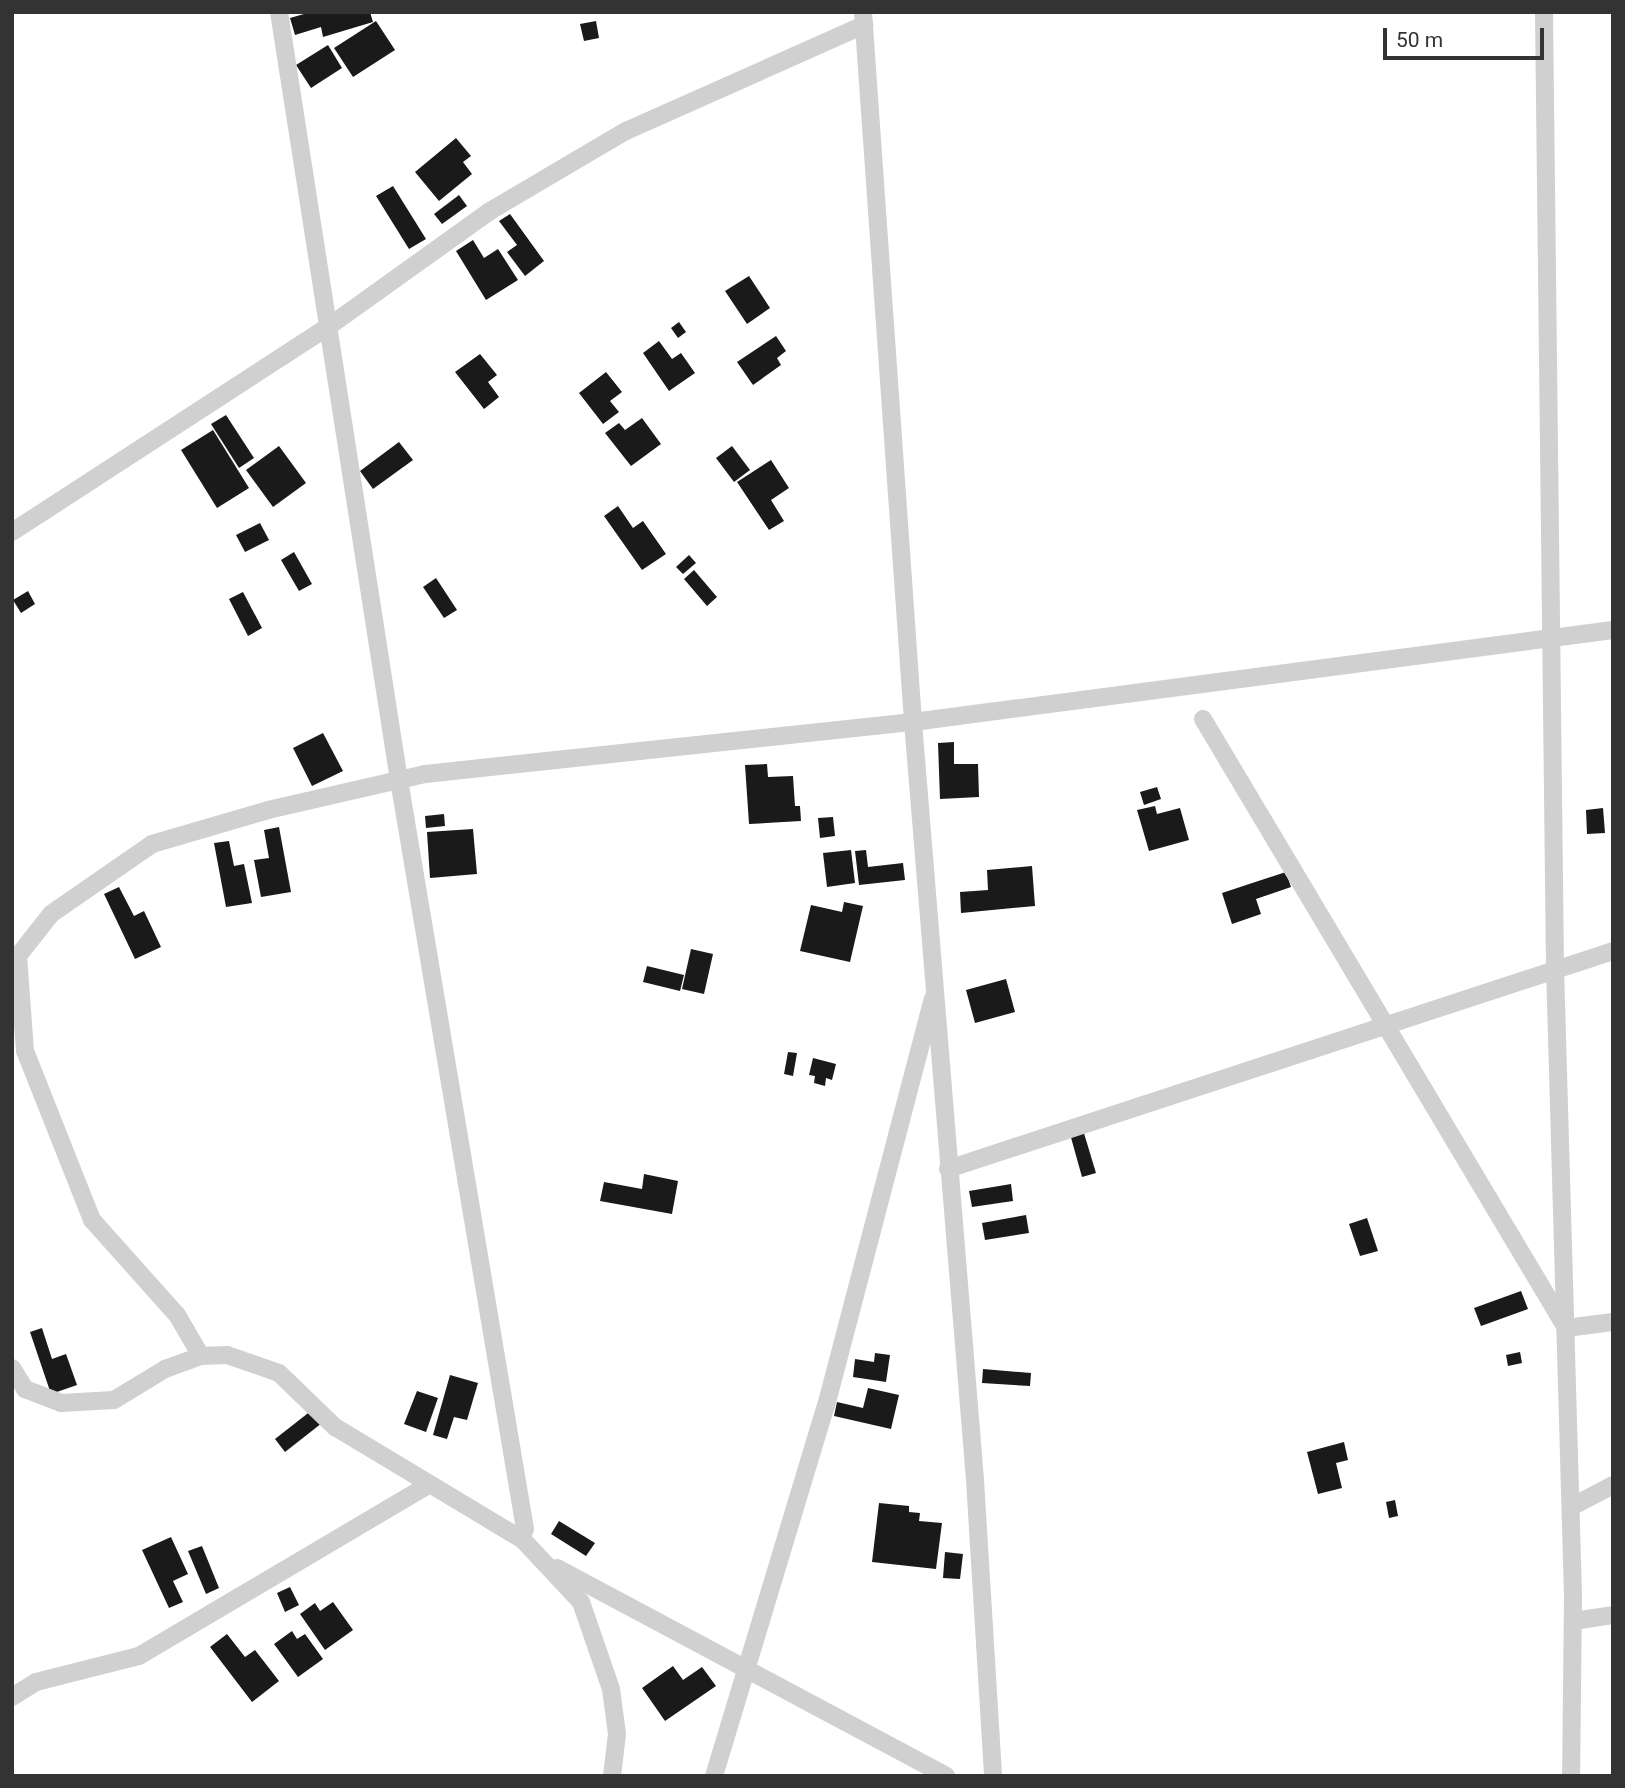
<!DOCTYPE html>
<html>
<head>
<meta charset="utf-8">
<style>
  body { margin:0 }
  #map { position:relative; width:1625px; height:1788px; overflow:hidden; background:#fff; font-family:Roboto,sans-serif }
  div>[style] { position:absolute }
  .building>* { inset:0; background:#1a1a1a }
  .street>* { height:18px; margin:-9px; padding:0 9px; transform-origin:9px; border-radius:9px; background:#d0d0d0 }
  span { translate:-50% -50%; white-space:nowrap; text-align:center; line-height:1.15; -webkit-text-stroke:7px #fff; paint-order:stroke }
  .frame { position:absolute; inset:0; border:14px solid #333; pointer-events:none }
  .scale { position:absolute; left:1383px; top:28px; width:161px; height:32px; box-sizing:border-box; border:4px solid #333; border-top:0; padding-left:9px; font-size:21px; line-height:24px; white-space:nowrap; color:#333; -webkit-text-stroke:5px #fff; paint-order:stroke }
</style>
</head>
<body>
<div id="map">
  <div class="building">
    <div style="clip-path:polygon(311px 12px,370px 12px,373px 22px,323px 37px,321px 27px,295px 35px,290px 18px)"></div>
    <div style="clip-path:polygon(376px 21px,395px 50px,353px 77px,334px 48px)"></div>
    <div style="clip-path:polygon(596px 21px,599px 38px,584px 41px,580px 24px)"></div>
    <div style="clip-path:polygon(328px 45px,342px 68px,311px 88px,296px 65px)"></div>
    <div style="clip-path:polygon(456px 138px,471px 156px,463px 162px,472px 174px,439px 201px,415px 172px)"></div>
    <div style="clip-path:polygon(393px 186px,426px 239px,409px 249px,376px 196px)"></div>
    <div style="clip-path:polygon(459px 195px,467px 206px,442px 224px,434px 214px)"></div>
    <div style="clip-path:polygon(510px 214px,544px 261px,525px 276px,507px 252px,517px 245px,499px 221px)"></div>
    <div style="clip-path:polygon(473px 240px,484px 258px,498px 249px,518px 280px,486px 300px,456px 251px)"></div>
    <div style="clip-path:polygon(749px 276px,770px 308px,747px 324px,725px 291px)"></div>
    <div style="clip-path:polygon(679px 322px,686px 332px,678px 338px,671px 328px)"></div>
    <div style="clip-path:polygon(776px 336px,786px 351px,777px 358px,781px 365px,753px 385px,737px 362px)"></div>
    <div style="clip-path:polygon(659px 341px,672px 359px,681px 353px,695px 373px,669px 391px,643px 353px)"></div>
    <div style="clip-path:polygon(480px 354px,497px 375px,488px 382px,499px 397px,484px 409px,455px 372px)"></div>
    <div style="clip-path:polygon(606px 372px,622px 392px,610px 401px,619px 412px,603px 424px,579px 393px)"></div>
    <div style="clip-path:polygon(226px 415px,254px 458px,239px 468px,211px 424px)"></div>
    <div style="clip-path:polygon(642px 418px,661px 444px,631px 466px,605px 433px,619px 423px,625px 430px)"></div>
    <div style="clip-path:polygon(213px 430px,249px 488px,217px 508px,181px 450px)"></div>
    <div style="clip-path:polygon(399px 442px,413px 460px,373px 489px,360px 471px)"></div>
    <div style="clip-path:polygon(279px 446px,306px 483px,273px 507px,246px 470px)"></div>
    <div style="clip-path:polygon(732px 446px,750px 470px,734px 482px,716px 458px)"></div>
    <div style="clip-path:polygon(771px 460px,789px 488px,771px 500px,784px 521px,769px 530px,737px 482px)"></div>
    <div style="clip-path:polygon(618px 506px,633px 528px,643px 521px,666px 554px,642px 570px,604px 516px)"></div>
    <div style="clip-path:polygon(260px 523px,269px 540px,245px 552px,236px 535px)"></div>
    <div style="clip-path:polygon(294px 552px,312px 584px,299px 591px,281px 560px)"></div>
    <div style="clip-path:polygon(689px 555px,696px 563px,683px 574px,676px 567px)"></div>
    <div style="clip-path:polygon(694px 570px,717px 597px,707px 606px,684px 579px)"></div>
    <div style="clip-path:polygon(436px 578px,457px 610px,444px 618px,423px 587px)"></div>
    <div style="clip-path:polygon(28px 591px,35px 604px,21px 613px,13px 600px)"></div>
    <div style="clip-path:polygon(243px 592px,262px 628px,248px 636px,229px 599px)"></div>
    <div style="clip-path:polygon(323px 733px,343px 771px,312px 786px,293px 748px)"></div>
    <div style="clip-path:polygon(954px 742px,954px 764px,978px 764px,979px 797px,940px 799px,938px 743px)"></div>
    <div style="clip-path:polygon(767px 764px,768px 777px,793px 776px,795px 806px,800px 806px,801px 821px,749px 824px,745px 765px)"></div>
    <div style="clip-path:polygon(1157px 787px,1161px 799px,1144px 805px,1140px 792px)"></div>
    <div style="clip-path:polygon(1155px 806px,1157px 814px,1180px 808px,1189px 840px,1149px 851px,1137px 810px)"></div>
    <div style="clip-path:polygon(1603px 808px,1605px 833px,1587px 834px,1586px 810px)"></div>
    <div style="clip-path:polygon(444px 814px,445px 826px,426px 828px,425px 816px)"></div>
    <div style="clip-path:polygon(833px 817px,835px 836px,820px 838px,818px 818px)"></div>
    <div style="clip-path:polygon(279px 827px,291px 892px,261px 897px,254px 860px,269px 858px,264px 830px)"></div>
    <div style="clip-path:polygon(473px 829px,477px 874px,430px 878px,427px 832px)"></div>
    <div style="clip-path:polygon(229px 841px,234px 866px,244px 864px,252px 903px,226px 907px,214px 843px)"></div>
    <div style="clip-path:polygon(851px 850px,855px 883px,827px 887px,823px 853px)"></div>
    <div style="clip-path:polygon(866px 850px,868px 867px,903px 863px,905px 880px,859px 885px,855px 851px)"></div>
    <div style="clip-path:polygon(1032px 866px,1035px 906px,961px 913px,960px 892px,988px 890px,987px 870px)"></div>
    <div style="clip-path:polygon(1286px 872px,1291px 887px,1256px 899px,1261px 914px,1232px 924px,1222px 893px)"></div>
    <div style="clip-path:polygon(119px 887px,134px 916px,144px 911px,161px 947px,135px 959px,104px 894px)"></div>
    <div style="clip-path:polygon(844px 902px,863px 906px,850px 962px,800px 951px,811px 905px,842px 912px)"></div>
    <div style="clip-path:polygon(691px 949px,713px 954px,704px 994px,682px 989px)"></div>
    <div style="clip-path:polygon(647px 966px,684px 975px,680px 991px,643px 982px)"></div>
    <div style="clip-path:polygon(1006px 979px,1015px 1012px,975px 1023px,966px 990px)"></div>
    <div style="clip-path:polygon(788px 1052px,797px 1053px,793px 1076px,784px 1074px)"></div>
    <div style="clip-path:polygon(813px 1058px,836px 1064px,832px 1080px,826px 1078px,825px 1086px,814px 1083px,815px 1076px,809px 1075px)"></div>
    <div style="clip-path:polygon(1083px 1130px,1096px 1173px,1082px 1177px,1070px 1134px)"></div>
    <div style="clip-path:polygon(644px 1174px,678px 1181px,672px 1214px,600px 1201px,604px 1182px,642px 1189px)"></div>
    <div style="clip-path:polygon(1011px 1184px,1013px 1201px,972px 1207px,969px 1191px)"></div>
    <div style="clip-path:polygon(1026px 1215px,1029px 1233px,985px 1240px,982px 1223px)"></div>
    <div style="clip-path:polygon(1367px 1218px,1378px 1251px,1360px 1256px,1349px 1224px)"></div>
    <div style="clip-path:polygon(1521px 1291px,1528px 1309px,1481px 1326px,1474px 1308px)"></div>
    <div style="clip-path:polygon(42px 1328px,52px 1359px,66px 1354px,77px 1385px,51px 1394px,30px 1332px)"></div>
    <div style="clip-path:polygon(1520px 1352px,1522px 1363px,1508px 1366px,1506px 1355px)"></div>
    <div style="clip-path:polygon(875px 1353px,890px 1355px,886px 1382px,853px 1377px,855px 1359px,874px 1362px)"></div>
    <div style="clip-path:polygon(983px 1369px,1031px 1373px,1030px 1386px,982px 1383px)"></div>
    <div style="clip-path:polygon(450px 1375px,478px 1383px,467px 1420px,454px 1417px,447px 1439px,433px 1435px)"></div>
    <div style="clip-path:polygon(868px 1388px,899px 1395px,891px 1429px,834px 1416px,837px 1402px,863px 1408px)"></div>
    <div style="clip-path:polygon(417px 1391px,438px 1398px,426px 1432px,404px 1424px)"></div>
    <div style="clip-path:polygon(312px 1410px,322px 1423px,285px 1452px,275px 1439px)"></div>
    <div style="clip-path:polygon(1344px 1442px,1348px 1460px,1336px 1463px,1342px 1488px,1318px 1494px,1307px 1452px)"></div>
    <div style="clip-path:polygon(1395px 1500px,1398px 1516px,1389px 1518px,1386px 1502px)"></div>
    <div style="clip-path:polygon(879px 1503px,909px 1506px,909px 1512px,920px 1513px,919px 1521px,942px 1523px,936px 1569px,872px 1562px)"></div>
    <div style="clip-path:polygon(559px 1521px,595px 1543px,586px 1556px,551px 1534px)"></div>
    <div style="clip-path:polygon(171px 1537px,188px 1574px,173px 1581px,183px 1602px,169px 1608px,142px 1550px)"></div>
    <div style="clip-path:polygon(202px 1546px,219px 1588px,206px 1594px,188px 1551px)"></div>
    <div style="clip-path:polygon(945px 1552px,963px 1554px,960px 1579px,943px 1578px)"></div>
    <div style="clip-path:polygon(290px 1587px,299px 1605px,285px 1612px,277px 1593px)"></div>
    <div style="clip-path:polygon(333px 1602px,353px 1630px,325px 1650px,300px 1614px,315px 1603px,320px 1611px)"></div>
    <div style="clip-path:polygon(292px 1631px,297px 1639px,305px 1634px,323px 1659px,298px 1677px,274px 1644px)"></div>
    <div style="clip-path:polygon(227px 1634px,245px 1657px,255px 1650px,279px 1681px,252px 1702px,210px 1647px)"></div>
    <div style="clip-path:polygon(673px 1666px,683px 1680px,702px 1667px,716px 1686px,665px 1721px,642px 1688px)"></div>
  </div>
  <div class="street">
    <div style="left:279px;top:12px;width:777px;rotate:81.12deg"></div>
    <div style="left:399px;top:780px;width:760px;rotate:80.45deg"></div>
    <div style="left:863px;top:12px;width:712px;rotate:85.97deg"></div>
    <div style="left:913px;top:722px;width:761px;rotate:85.32deg"></div>
    <div style="left:975px;top:1480px;width:297px;rotate:86.5deg"></div>
    <div style="left:1544px;top:12px;width:955px;rotate:89.34deg"></div>
    <div style="left:1555px;top:967px;width:628px;rotate:88.36deg"></div>
    <div style="left:1573px;top:1595px;width:181px;rotate:90.6deg"></div>
    <div style="left:12px;top:532px;width:377px;rotate:-33deg"></div>
    <div style="left:328px;top:327px;width:199px;rotate:-35.6deg"></div>
    <div style="left:490px;top:211px;width:158px;rotate:-30.5deg"></div>
    <div style="left:626px;top:131px;width:261px;rotate:-24deg"></div>
    <div style="left:1203px;top:719px;width:709px;rotate:59.2deg"></div>
    <div style="left:1566px;top:1328px;width:47px;rotate:-7.3deg"></div>
    <div style="left:948px;top:1169px;width:700px;rotate:-18.15deg"></div>
    <div style="left:201px;top:1356px;width:48px;rotate:-120.3deg"></div>
    <div style="left:177px;top:1315px;width:127px;rotate:-131.8deg"></div>
    <div style="left:92px;top:1220px;width:182px;rotate:-111.6deg"></div>
    <div style="left:25px;top:1051px;width:95px;rotate:-94.2deg"></div>
    <div style="left:18px;top:956px;width:53px;rotate:-51.8deg"></div>
    <div style="left:51px;top:914px;width:123px;rotate:-34.7deg"></div>
    <div style="left:152px;top:844px;width:121px;rotate:-16.3deg"></div>
    <div style="left:268px;top:810px;width:161px;rotate:-12.9deg"></div>
    <div style="left:425px;top:774px;width:491px;rotate:-6.1deg"></div>
    <div style="left:913px;top:722px;width:706px;rotate:-7.49deg"></div>
    <div style="left:12px;top:1368px;width:25px;rotate:58deg"></div>
    <div style="left:25px;top:1389px;width:39px;rotate:21deg"></div>
    <div style="left:61px;top:1403px;width:53px;rotate:-3.2deg"></div>
    <div style="left:114px;top:1400px;width:60px;rotate:-31.3deg"></div>
    <div style="left:165px;top:1369px;width:38px;rotate:-20deg"></div>
    <div style="left:201px;top:1356px;width:26px;rotate:-2deg"></div>
    <div style="left:227px;top:1355px;width:55px;rotate:19.1deg"></div>
    <div style="left:279px;top:1373px;width:78px;rotate:44deg"></div>
    <div style="left:335px;top:1427px;width:219px;rotate:31deg"></div>
    <div style="left:523px;top:1540px;width:85px;rotate:46.9deg"></div>
    <div style="left:581px;top:1602px;width:92px;rotate:71deg"></div>
    <div style="left:611px;top:1689px;width:45px;rotate:82.4deg"></div>
    <div style="left:617px;top:1734px;width:42px;rotate:96.8deg"></div>
    <div style="left:1571px;top:1507px;width:47px;rotate:-27.6deg"></div>
    <div style="left:557px;top:1568px;width:441px;rotate:28.1deg"></div>
    <div style="left:1573px;top:1621px;width:40px;rotate:-8.5deg"></div>
    <div style="left:12px;top:1697px;width:28px;rotate:-32deg"></div>
    <div style="left:36px;top:1682px;width:106px;rotate:-14.2deg"></div>
    <div style="left:139px;top:1656px;width:336px;rotate:-30.6deg"></div>
    <div style="left:714px;top:1776px;width:387px;rotate:-73.2deg"></div>
    <div style="left:826px;top:1406px;width:421px;rotate:-75.3deg"></div>
  </div>
  <div class="frame"></div>
  <div class="scale">50 m</div>
</div>
</body>
</html>
